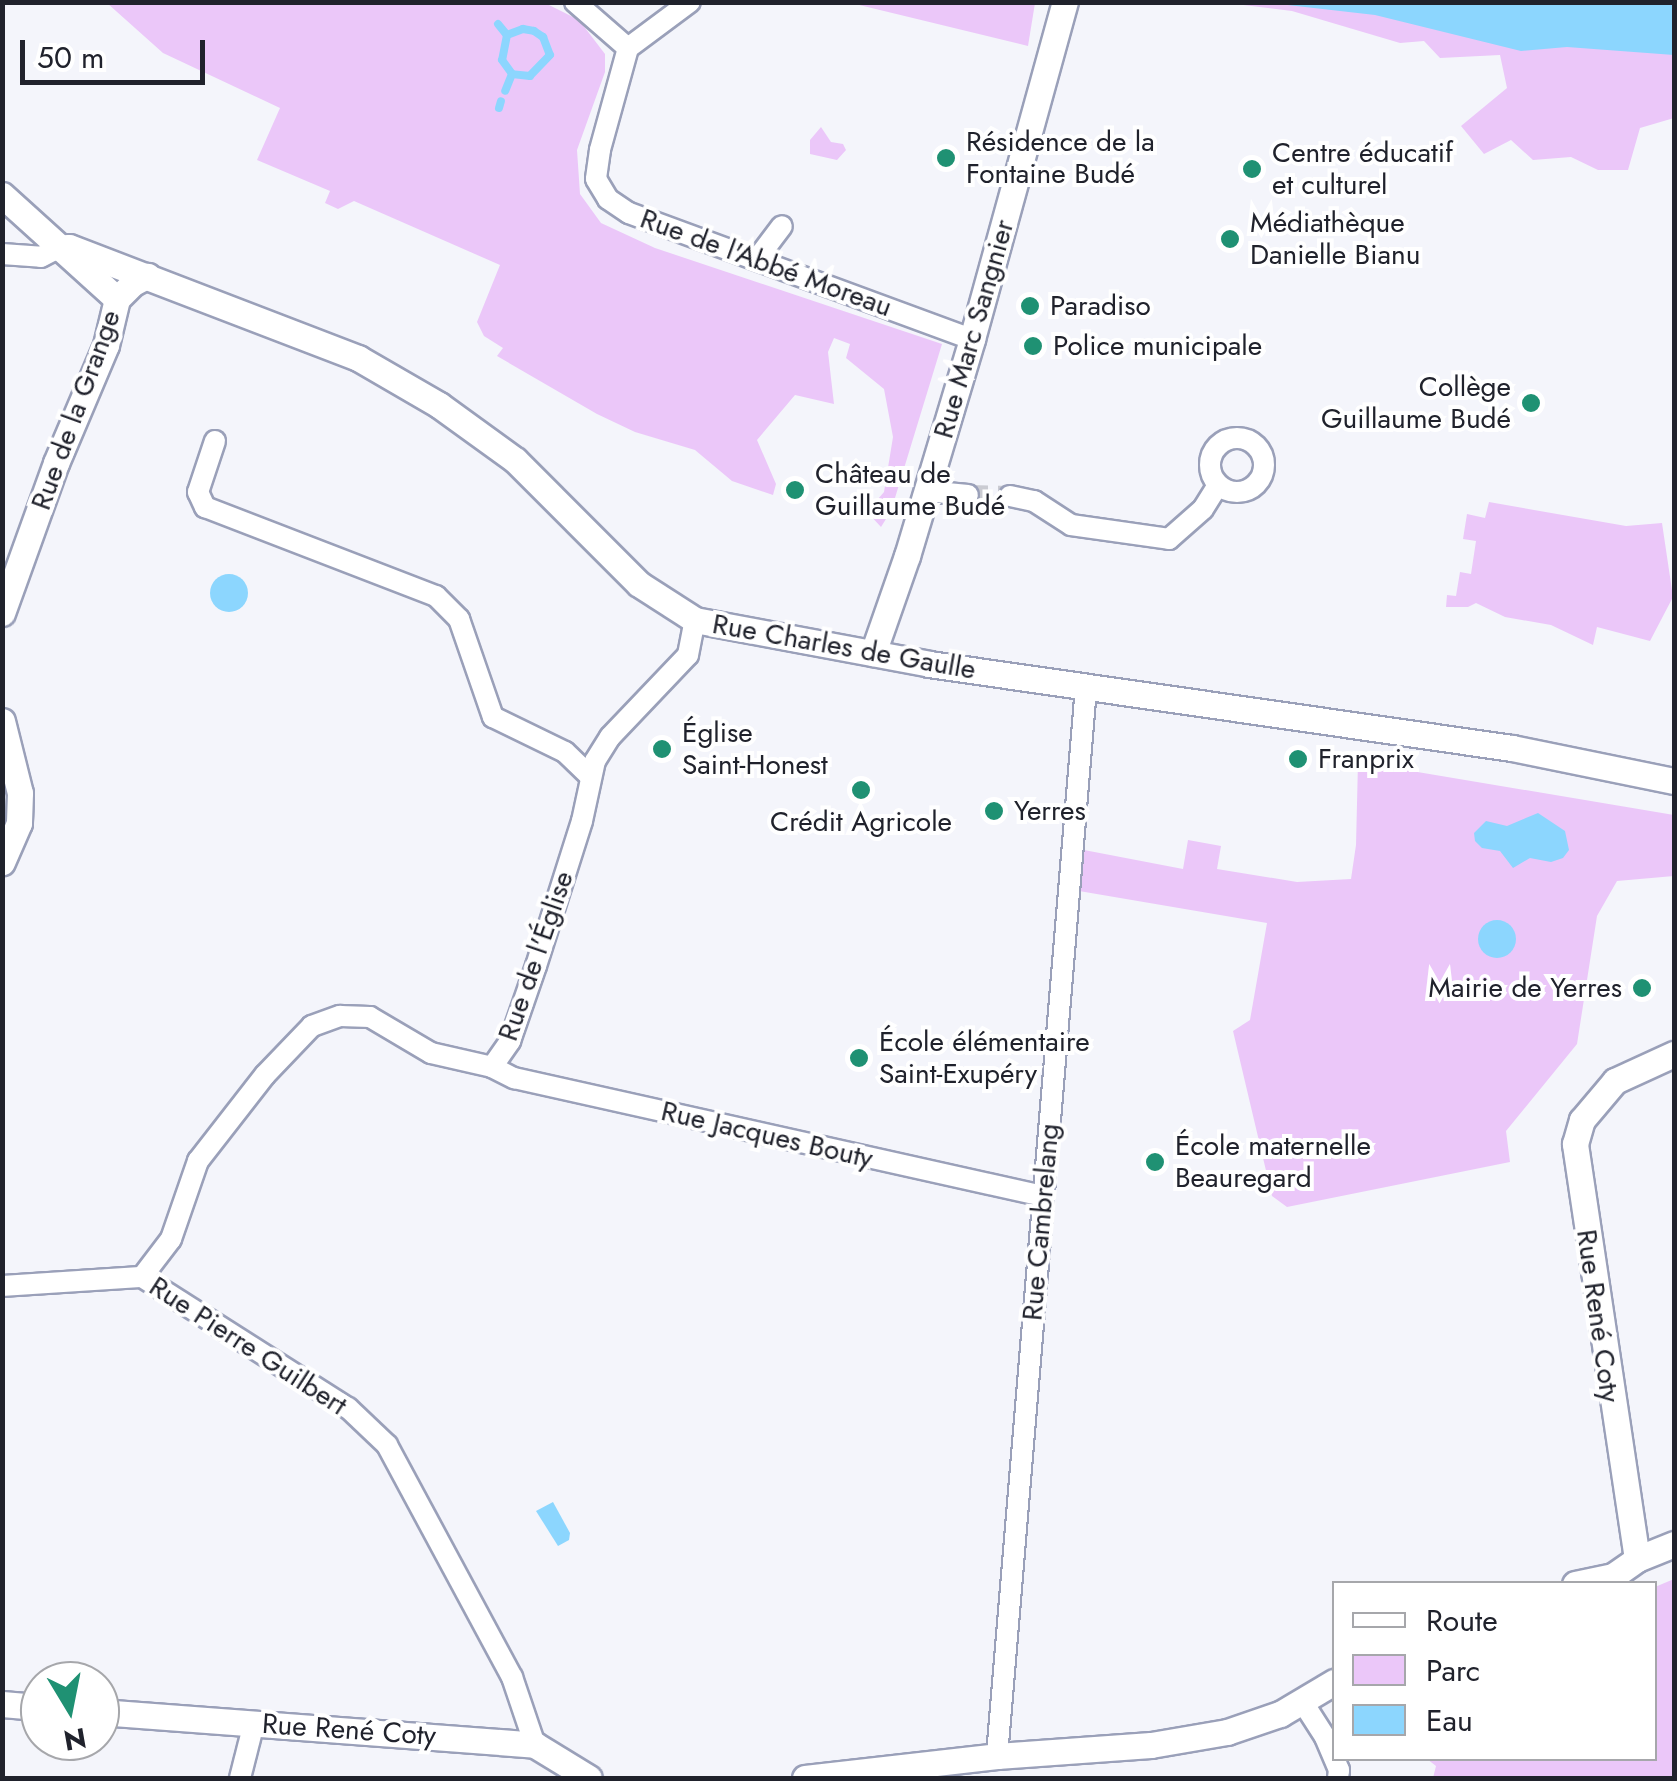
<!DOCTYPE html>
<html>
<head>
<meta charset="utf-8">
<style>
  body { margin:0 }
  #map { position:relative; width:1677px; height:1781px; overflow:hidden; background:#f4f5fb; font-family:Jost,sans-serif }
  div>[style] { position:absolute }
  .green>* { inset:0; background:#ebc7f9 }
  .water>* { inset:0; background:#8cd6fe }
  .round { border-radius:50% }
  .stream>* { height:8px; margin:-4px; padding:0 4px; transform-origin:4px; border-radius:4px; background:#8cd6fe }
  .minor-tunnel>* { height:20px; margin-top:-10px; transform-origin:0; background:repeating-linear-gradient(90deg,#cacbd2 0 20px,transparent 0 30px) }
  .roads { filter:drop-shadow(2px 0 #9aa0b9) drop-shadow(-2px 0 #9aa0b9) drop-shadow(0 2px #9aa0b9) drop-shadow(0 -2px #9aa0b9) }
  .minor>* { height:20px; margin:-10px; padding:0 10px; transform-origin:10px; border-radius:10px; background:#fff }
  .minor>.ring { margin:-10px; padding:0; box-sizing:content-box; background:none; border:20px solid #fff; border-radius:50% }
  .tertiary>* { height:25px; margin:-12.5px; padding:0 12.5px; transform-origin:12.5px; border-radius:12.5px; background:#fff }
  .dots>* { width:28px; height:28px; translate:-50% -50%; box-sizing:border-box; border:5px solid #fff; border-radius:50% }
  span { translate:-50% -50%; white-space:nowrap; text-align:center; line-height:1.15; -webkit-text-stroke:8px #fff; paint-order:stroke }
  .poi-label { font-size:28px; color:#20222c }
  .left { translate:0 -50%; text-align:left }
  .right { translate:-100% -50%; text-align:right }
  .street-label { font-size:28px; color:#20222c }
  .frame { position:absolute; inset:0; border:5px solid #20222c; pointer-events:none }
  .legend { position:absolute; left:1332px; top:1581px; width:325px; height:180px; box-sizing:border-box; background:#fff; border:2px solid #a6a7ab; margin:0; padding:12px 18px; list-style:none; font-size:30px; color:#20222c }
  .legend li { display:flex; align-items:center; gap:20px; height:50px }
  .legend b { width:50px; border:2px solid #a6a7ab }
  .north { position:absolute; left:20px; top:1661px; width:100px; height:100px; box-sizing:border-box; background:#fff; border:2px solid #a6a7ab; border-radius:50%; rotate:170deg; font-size:28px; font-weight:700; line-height:40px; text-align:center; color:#20222c }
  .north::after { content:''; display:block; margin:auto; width:35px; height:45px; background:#1f9173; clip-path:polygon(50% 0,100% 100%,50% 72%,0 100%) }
  .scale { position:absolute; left:20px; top:40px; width:185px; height:45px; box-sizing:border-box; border:5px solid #20222c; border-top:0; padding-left:12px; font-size:30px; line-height:35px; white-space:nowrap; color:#20222c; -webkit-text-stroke:8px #fff; paint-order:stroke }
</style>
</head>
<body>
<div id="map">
  <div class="green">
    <div style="clip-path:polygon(543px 2px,579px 20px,605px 54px,605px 72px,577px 150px,580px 194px,601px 223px,655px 248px,942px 344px,891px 511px,881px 527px,867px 512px,884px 492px,893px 437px,884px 389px,846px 358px,850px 344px,834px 338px,828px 352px,834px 404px,795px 395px,757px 440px,776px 484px,773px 495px,732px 481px,695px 450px,635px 432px,597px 414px,497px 356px,503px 348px,484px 336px,477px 322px,500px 265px,354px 201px,338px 209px,325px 203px,330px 191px,257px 160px,280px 108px,163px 53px,107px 3px)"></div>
    <div style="clip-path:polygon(1371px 2px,1674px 44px,1674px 118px,1640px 128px,1628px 170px,1598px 170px,1571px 157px,1533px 160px,1511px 140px,1484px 154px,1461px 126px,1507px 88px,1500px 55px,1440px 58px,1424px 41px,1400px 43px,1292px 11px,1227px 3px)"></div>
    <div style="clip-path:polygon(851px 3px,1035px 3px,1028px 46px)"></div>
    <div style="clip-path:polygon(821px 127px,831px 142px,843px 144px,846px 150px,837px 160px,810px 154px,810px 140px)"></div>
    <div style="clip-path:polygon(1489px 502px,1626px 526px,1662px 523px,1673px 597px,1650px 641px,1597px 627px,1593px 645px,1551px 625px,1505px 617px,1476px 603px,1468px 607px,1446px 607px,1447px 595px,1456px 596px,1460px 572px,1471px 574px,1476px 541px,1463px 539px,1467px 514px,1485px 518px)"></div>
    <div style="clip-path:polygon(1358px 762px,1674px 815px,1674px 876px,1617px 881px,1597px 916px,1577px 1044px,1506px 1131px,1510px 1162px,1287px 1207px,1272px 1196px,1233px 1031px,1250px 1020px,1267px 923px,1079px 891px,1084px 850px,1183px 869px,1188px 840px,1221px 846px,1217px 869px,1297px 882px,1351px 879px,1356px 845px)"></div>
    <div style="clip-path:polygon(1674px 1579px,1674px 1778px,1433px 1778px,1436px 1766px,1427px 1759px,1654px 1758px,1655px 1587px)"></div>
  </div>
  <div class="water">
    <div style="clip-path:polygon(1270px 3px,1674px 3px,1674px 55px,1567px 47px,1521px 51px,1375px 15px)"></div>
    <div class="round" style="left:210px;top:574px;width:38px;height:38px"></div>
    <div style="clip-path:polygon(1538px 813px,1565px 831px,1569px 850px,1563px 858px,1551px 862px,1530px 858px,1513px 868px,1500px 851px,1482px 848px,1475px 841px,1474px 833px,1486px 821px,1507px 826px)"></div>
    <div class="round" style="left:1478px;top:920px;width:38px;height:38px"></div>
    <div style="clip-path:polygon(553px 1502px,570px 1533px,569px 1540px,558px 1546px,536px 1511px)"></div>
  </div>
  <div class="stream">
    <div style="left:498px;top:24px;width:14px;rotate:51deg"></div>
    <div style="left:507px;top:35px;width:25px;rotate:101deg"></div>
    <div style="left:502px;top:60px;width:17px;rotate:54deg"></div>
    <div style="left:512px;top:74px;width:18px;rotate:112deg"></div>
    <div style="left:507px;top:35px;width:17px;rotate:-21deg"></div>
    <div style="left:523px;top:29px;width:11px;rotate:10deg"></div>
    <div style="left:534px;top:31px;width:11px;rotate:34deg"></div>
    <div style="left:543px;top:37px;width:19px;rotate:69deg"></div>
    <div style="left:550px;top:55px;width:29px;rotate:134deg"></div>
    <div style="left:530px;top:76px;width:18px;rotate:-174deg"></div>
    <div style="left:499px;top:108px;width:7px;rotate:-74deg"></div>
  </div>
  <div class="minor-tunnel">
    <div style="left:968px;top:495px;width:42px;rotate:1.4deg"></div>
  </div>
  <div class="roads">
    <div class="minor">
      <div style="left:575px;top:2px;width:70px;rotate:41deg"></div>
      <div style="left:628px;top:48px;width:106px;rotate:105.4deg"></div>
      <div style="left:600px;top:150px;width:29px;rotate:98deg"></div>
      <div style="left:596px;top:179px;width:23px;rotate:59deg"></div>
      <div style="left:608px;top:199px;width:25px;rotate:34deg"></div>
      <div style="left:629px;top:213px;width:365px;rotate:20.2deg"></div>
      <div style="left:628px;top:48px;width:77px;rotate:-36.6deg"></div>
      <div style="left:2px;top:254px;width:39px;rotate:4deg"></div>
      <div style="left:41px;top:257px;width:19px;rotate:-28deg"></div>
      <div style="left:757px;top:259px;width:41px;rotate:-52.9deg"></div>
      <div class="ring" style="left:1210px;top:438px;width:34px;height:34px"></div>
      <div style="left:215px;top:441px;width:54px;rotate:108.4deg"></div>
      <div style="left:198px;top:492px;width:17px;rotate:65deg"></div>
      <div style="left:205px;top:507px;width:248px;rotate:21.1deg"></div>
      <div style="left:436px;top:596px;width:33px;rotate:45deg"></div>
      <div style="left:459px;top:619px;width:104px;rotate:70.9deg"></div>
      <div style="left:493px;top:717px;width:80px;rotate:25.9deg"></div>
      <div style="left:565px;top:752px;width:36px;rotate:44deg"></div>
      <div style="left:926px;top:491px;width:42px;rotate:5.4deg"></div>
      <div style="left:1010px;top:496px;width:25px;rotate:12deg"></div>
      <div style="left:1034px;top:501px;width:44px;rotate:33deg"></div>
      <div style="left:1071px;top:525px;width:99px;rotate:8.1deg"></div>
      <div style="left:1169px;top:539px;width:45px;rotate:-41.4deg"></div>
      <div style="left:1203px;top:509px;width:28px;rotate:-58deg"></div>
      <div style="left:492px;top:1067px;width:25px;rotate:27deg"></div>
      <div style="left:514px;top:1078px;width:542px;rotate:12.57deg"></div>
      <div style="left:142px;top:1277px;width:48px;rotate:-52.7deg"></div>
      <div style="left:171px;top:1239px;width:83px;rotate:-70.9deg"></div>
      <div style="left:198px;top:1161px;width:109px;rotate:-52.1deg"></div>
      <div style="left:265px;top:1075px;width:68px;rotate:-46.2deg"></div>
      <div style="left:312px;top:1026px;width:30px;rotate:-20deg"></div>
      <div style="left:340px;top:1016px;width:30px;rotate:2deg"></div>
      <div style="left:370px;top:1017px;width:71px;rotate:30.5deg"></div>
      <div style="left:431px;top:1053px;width:63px;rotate:12.9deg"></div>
      <div style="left:492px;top:1067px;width:32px;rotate:-55deg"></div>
      <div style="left:510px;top:1041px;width:79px;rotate:-70.9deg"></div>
      <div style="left:536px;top:966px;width:152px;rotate:-72.4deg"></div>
      <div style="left:582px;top:821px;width:61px;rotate:-77.8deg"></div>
      <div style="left:595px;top:761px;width:28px;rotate:-58deg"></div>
      <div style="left:610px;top:737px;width:113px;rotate:-46.4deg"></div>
      <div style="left:688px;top:655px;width:36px;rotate:-79deg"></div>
      <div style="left:2px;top:1286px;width:140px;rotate:-3.7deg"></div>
      <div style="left:142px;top:1277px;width:244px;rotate:32.5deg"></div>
      <div style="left:348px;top:1408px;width:54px;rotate:43.5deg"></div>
      <div style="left:387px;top:1445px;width:264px;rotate:61.7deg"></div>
      <div style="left:512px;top:1677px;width:72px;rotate:71.3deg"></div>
      <div style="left:1302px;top:1701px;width:43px;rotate:57.4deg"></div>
      <div style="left:1325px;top:1737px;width:36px;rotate:67deg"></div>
      <div style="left:1339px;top:1770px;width:8px;rotate:97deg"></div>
      <div style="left:997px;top:1756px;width:1073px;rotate:-85.24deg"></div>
      <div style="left:240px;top:1778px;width:57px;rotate:-75.7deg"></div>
    </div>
    <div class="tertiary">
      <div style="left:2px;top:195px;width:155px;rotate:42.1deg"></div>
      <div style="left:58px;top:248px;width:11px;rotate:-5deg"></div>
      <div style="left:69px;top:247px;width:310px;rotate:21deg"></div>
      <div style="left:358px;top:358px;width:94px;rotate:30.1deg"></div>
      <div style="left:439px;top:405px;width:94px;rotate:35.9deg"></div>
      <div style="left:515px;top:460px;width:175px;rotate:45deg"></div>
      <div style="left:639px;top:584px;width:67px;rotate:32.7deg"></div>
      <div style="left:695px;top:620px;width:238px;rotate:10.6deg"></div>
      <div style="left:929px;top:664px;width:589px;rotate:8.2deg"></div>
      <div style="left:1512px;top:748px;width:165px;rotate:11.5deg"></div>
      <div style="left:2px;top:613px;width:159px;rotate:-70.2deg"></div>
      <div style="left:56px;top:463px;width:128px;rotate:-67deg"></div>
      <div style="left:106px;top:345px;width:47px;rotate:-76.6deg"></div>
      <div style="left:117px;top:299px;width:23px;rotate:-45deg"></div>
      <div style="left:133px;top:283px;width:16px;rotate:-27deg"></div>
      <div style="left:873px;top:653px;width:103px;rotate:-70.7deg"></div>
      <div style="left:907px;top:556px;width:227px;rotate:-73.3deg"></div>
      <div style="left:972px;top:339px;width:350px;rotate:-74.6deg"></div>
      <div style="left:2px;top:721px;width:74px;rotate:76deg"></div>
      <div style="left:20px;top:793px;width:30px;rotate:92deg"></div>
      <div style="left:19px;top:823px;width:43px;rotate:113.6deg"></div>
      <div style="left:1637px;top:1559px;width:420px;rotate:-98.5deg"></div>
      <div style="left:1575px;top:1144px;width:25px;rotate:-74deg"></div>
      <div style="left:1582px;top:1120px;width:51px;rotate:-49.8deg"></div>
      <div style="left:1615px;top:1081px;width:65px;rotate:-24.6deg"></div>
      <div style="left:1575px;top:1584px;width:39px;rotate:-12deg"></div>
      <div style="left:1613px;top:1576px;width:29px;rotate:-35deg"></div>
      <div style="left:1637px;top:1559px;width:40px;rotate:-22deg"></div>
      <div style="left:2px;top:1704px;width:38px;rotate:5deg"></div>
      <div style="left:100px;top:1712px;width:436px;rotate:4.3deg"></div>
      <div style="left:535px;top:1745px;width:63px;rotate:31.4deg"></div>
      <div style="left:805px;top:1778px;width:193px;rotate:-6.5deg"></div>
      <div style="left:997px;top:1756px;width:154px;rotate:-4.1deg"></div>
      <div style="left:1151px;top:1745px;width:77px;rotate:-9.7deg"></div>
      <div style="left:1227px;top:1732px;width:56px;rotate:-18.8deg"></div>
      <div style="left:1280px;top:1714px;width:63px;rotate:-30.7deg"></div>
    </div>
  </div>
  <div class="dots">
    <div style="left:946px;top:158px;background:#1f9173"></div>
    <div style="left:1252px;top:169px;background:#1f9173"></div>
    <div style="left:1230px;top:239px;background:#1f9173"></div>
    <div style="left:1030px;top:306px;background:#1f9173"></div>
    <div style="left:1033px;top:346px;background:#1f9173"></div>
    <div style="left:1531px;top:403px;background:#1f9173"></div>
    <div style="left:795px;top:490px;background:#1f9173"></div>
    <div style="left:662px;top:749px;background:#1f9173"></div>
    <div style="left:1298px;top:759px;background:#1f9173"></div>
    <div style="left:861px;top:790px;background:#1f9173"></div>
    <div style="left:994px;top:811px;background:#1f9173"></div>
    <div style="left:1642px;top:988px;background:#1f9173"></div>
    <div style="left:859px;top:1058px;background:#1f9173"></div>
    <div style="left:1155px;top:1162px;background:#1f9173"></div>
  </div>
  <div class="poi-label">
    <span class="left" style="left:966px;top:158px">Résidence de la<br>Fontaine Budé</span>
    <span class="left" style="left:1272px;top:169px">Centre éducatif<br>et culturel</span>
    <span class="left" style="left:1250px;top:239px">Médiathèque<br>Danielle Bianu</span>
    <span class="left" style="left:1050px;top:306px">Paradiso</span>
    <span class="left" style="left:1053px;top:346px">Police municipale</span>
    <span class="right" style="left:1511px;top:403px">Collège<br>Guillaume Budé</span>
    <span class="left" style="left:815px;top:490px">Château de<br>Guillaume Budé</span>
    <span class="left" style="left:682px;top:749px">Église<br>Saint-Honest</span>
    <span class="left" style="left:1318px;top:759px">Franprix</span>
    <span class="left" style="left:1014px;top:811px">Yerres</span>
    <span style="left:861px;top:822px">Crédit Agricole</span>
    <span class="right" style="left:1622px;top:988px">Mairie de Yerres</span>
    <span class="left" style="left:879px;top:1058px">École élémentaire<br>Saint-Exupéry</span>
    <span class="left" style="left:1175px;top:1162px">École maternelle<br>Beauregard</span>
  </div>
  <div class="street-label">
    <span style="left:766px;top:263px;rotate:20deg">Rue de l'Abbé Moreau</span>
    <span style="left:974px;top:329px;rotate:-74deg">Rue Marc Sangnier</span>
    <span style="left:76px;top:410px;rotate:-70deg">Rue de la Grange</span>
    <span style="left:844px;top:647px;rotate:10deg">Rue Charles de Gaulle</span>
    <span style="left:536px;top:956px;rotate:-71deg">Rue de l'Église</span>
    <span style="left:767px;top:1135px;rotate:13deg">Rue Jacques Bouty</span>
    <span style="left:1041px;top:1222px;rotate:-85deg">Rue Cambrelang</span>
    <span style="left:1598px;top:1316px;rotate:82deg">Rue René Coty</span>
    <span style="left:248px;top:1346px;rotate:33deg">Rue Pierre Guilbert</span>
    <span style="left:349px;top:1730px;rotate:4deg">Rue René Coty</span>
  </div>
  <div class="frame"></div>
  <ul class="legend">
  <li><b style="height:12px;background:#fff"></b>Route</li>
  <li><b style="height:28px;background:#ebc7f9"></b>Parc</li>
  <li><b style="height:28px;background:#8cd6fe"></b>Eau</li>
  </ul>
  <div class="north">N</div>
  <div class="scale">50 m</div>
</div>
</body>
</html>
